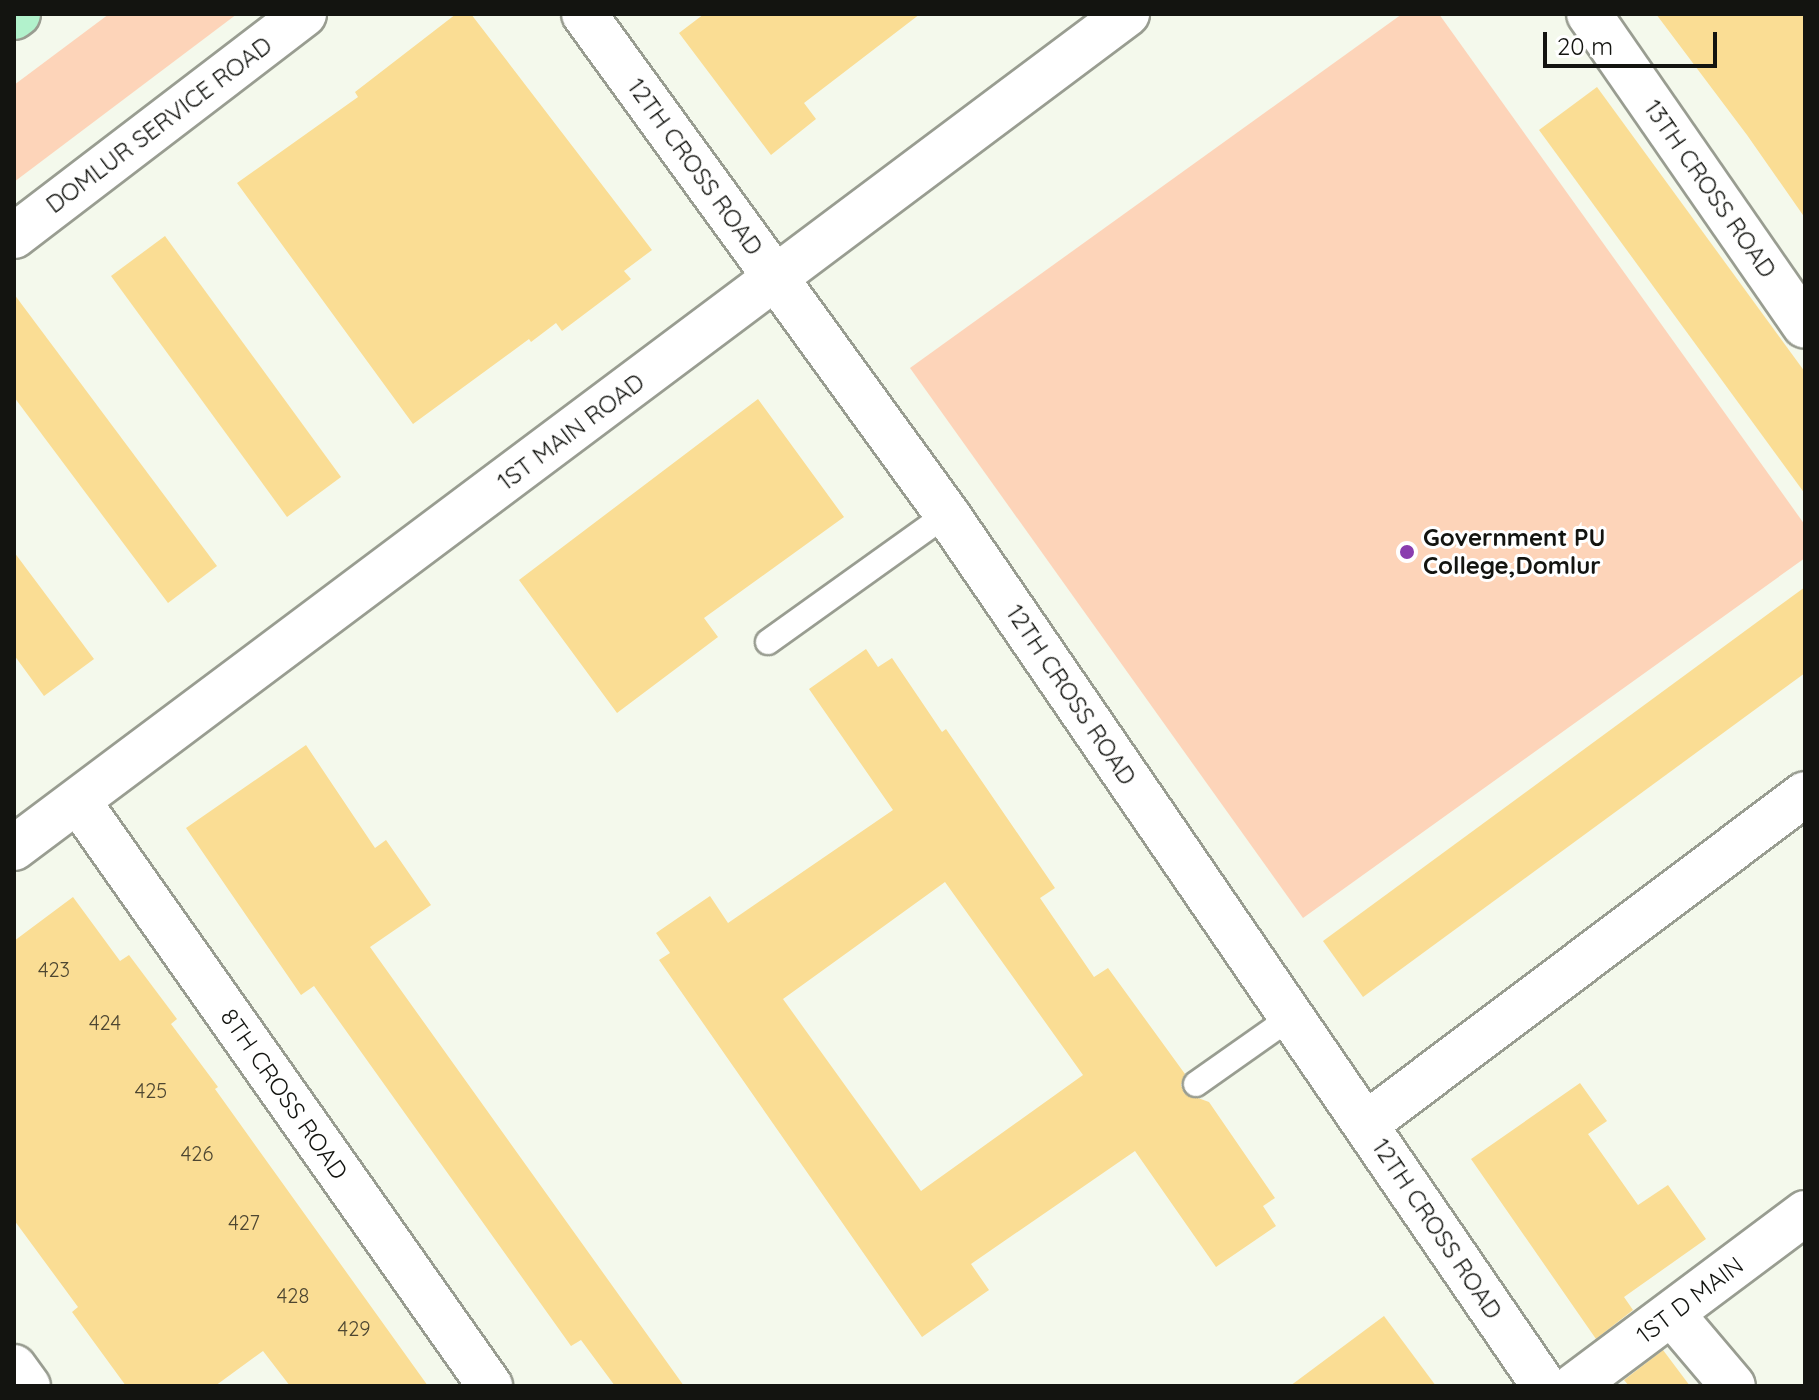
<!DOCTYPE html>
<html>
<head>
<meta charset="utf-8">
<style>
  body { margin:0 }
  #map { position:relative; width:1819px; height:1400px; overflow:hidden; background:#f4f9ec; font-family:Quicksand,sans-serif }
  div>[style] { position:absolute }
  .green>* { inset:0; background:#fdd4b9 }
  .building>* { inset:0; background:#fadd94 }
  .roads { filter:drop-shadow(2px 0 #999d91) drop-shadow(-2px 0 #999d91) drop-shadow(0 2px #999d91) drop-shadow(0 -2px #999d91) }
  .service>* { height:24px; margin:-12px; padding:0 12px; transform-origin:12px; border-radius:12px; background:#fff }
  .minor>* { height:44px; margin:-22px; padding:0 22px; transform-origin:22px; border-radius:22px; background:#fff }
  .tertiary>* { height:44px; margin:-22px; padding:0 22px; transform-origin:22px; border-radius:22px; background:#fff }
  .primary>* { height:44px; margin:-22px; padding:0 22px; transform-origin:22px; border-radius:22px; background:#b2f2cc }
  .dots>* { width:22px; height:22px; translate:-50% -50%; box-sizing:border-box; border:4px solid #fff; border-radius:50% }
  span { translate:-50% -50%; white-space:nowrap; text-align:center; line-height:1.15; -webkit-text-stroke:6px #fff; paint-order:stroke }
  .number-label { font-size:20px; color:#4d4631 }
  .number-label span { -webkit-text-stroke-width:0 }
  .street-label { font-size:24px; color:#131410 }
  .poi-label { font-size:24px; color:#131410; font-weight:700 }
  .left { translate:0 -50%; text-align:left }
  .frame { position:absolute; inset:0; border:16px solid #131410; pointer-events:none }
  .scale { position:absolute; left:1543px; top:32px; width:174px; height:36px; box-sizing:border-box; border:4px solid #131410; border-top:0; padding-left:10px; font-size:24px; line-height:28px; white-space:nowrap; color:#131410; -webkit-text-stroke:6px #fff; paint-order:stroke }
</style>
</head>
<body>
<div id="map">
  <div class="green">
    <div style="clip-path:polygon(109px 14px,237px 14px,14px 182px,14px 85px)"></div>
    <div style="clip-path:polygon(1402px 14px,1439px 14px,1805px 525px,1805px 558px,1303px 918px,910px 368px)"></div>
  </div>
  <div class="building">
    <div style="clip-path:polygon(456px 14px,471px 14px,652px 250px,624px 271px,631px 279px,562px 331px,556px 323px,531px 342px,529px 339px,413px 424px,237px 183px,358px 97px,355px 92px)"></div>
    <div style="clip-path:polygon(704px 14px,920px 14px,804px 103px,816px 119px,771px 155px,679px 33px)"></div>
    <div style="clip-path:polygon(1656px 14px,1805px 14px,1805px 218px,1747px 135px)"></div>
    <div style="clip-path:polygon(1597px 87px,1805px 372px,1805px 494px,1539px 130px)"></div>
    <div style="clip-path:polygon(165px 236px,341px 477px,287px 517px,111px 276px)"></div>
    <div style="clip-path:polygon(14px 294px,217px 566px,168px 603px,14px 397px)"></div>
    <div style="clip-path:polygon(758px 399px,844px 517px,704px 618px,718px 637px,617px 713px,519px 580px)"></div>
    <div style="clip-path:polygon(14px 552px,94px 659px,44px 696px,14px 655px)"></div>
    <div style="clip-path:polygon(1805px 587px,1805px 673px,1363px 997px,1323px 941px)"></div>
    <div style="clip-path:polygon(evenodd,866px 649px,878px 667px,892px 658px,942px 732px,946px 729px,1055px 888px,1040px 898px,1094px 977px,1108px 968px,1185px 1074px,1181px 1085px,1184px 1093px,1209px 1102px,1275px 1198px,1263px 1206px,1276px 1226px,1216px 1267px,1135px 1151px,971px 1264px,989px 1290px,922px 1337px,659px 960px,670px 953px,656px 933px,710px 896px,728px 923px,893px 810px,809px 689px,866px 649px,945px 882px,1083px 1075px,921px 1191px,783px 999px,945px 882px)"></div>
    <div style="clip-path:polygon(306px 745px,375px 848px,386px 840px,431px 905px,370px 947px,684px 1386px,615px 1386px,581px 1340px,571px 1346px,314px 986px,301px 995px,186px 828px)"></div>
    <div style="clip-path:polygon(73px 897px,120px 961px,129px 955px,177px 1019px,171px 1024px,218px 1087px,215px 1089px,428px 1386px,290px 1386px,263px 1351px,215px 1386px,126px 1386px,72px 1312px,78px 1307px,14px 1220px,14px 941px)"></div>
    <div style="clip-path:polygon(1580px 1083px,1607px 1121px,1588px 1134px,1638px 1205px,1668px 1185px,1706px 1239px,1624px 1297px,1633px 1310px,1596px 1339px,1471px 1159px)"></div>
    <div style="clip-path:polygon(1384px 1316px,1436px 1386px,1290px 1386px)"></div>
    <div style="clip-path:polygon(1663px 1350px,1690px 1386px,1629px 1386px,1624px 1380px)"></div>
  </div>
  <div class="roads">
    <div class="service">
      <div style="left:768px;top:642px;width:220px;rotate:-35.6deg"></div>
      <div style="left:1196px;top:1084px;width:116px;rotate:-35.2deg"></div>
    </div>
    <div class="minor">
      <div style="left:584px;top:14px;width:618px;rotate:54.02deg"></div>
      <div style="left:947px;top:514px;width:1057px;rotate:55.6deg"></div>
      <div style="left:1589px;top:14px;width:379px;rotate:55.3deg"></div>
      <div style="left:78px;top:801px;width:716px;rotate:54.84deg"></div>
      <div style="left:14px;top:848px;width:1391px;rotate:-36.85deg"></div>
      <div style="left:1366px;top:1124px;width:549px;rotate:-36.93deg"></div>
      <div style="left:1672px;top:1314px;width:94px;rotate:49.7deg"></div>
      <div style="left:1574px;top:1386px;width:289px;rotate:-36.8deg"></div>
    </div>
    <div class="tertiary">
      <div style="left:14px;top:236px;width:365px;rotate:-37.4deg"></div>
      <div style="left:14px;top:1367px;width:24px;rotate:54deg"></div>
    </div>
    <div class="primary">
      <div style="left:14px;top:17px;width:5px;rotate:-37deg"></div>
    </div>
  </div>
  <div class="dots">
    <div style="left:1407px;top:552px;background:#8a3dae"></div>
  </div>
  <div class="number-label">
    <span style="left:54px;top:969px">423</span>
    <span style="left:105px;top:1022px">424</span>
    <span style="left:151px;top:1090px">425</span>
    <span style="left:197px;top:1153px">426</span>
    <span style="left:244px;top:1222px">427</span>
    <span style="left:293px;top:1295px">428</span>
    <span style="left:354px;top:1328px">429</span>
  </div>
  <div class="street-label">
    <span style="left:159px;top:125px;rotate:-37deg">DOMLUR SERVICE ROAD</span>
    <span style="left:695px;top:167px;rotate:54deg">12TH CROSS ROAD</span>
    <span style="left:1710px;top:189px;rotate:55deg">13TH CROSS ROAD</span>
    <span style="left:571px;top:432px;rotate:-37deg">1ST MAIN ROAD</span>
    <span style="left:1071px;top:695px;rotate:56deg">12TH CROSS ROAD</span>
    <span style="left:284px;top:1094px;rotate:55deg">8TH CROSS ROAD</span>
    <span style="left:1437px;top:1229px;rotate:56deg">12TH CROSS ROAD</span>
    <span style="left:1690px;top:1300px;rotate:-37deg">1ST D MAIN</span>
  </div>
  <div class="poi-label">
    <span class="left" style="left:1423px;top:552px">Government PU<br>College,Domlur</span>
  </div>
  <div class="frame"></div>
  <div class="scale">20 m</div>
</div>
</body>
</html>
